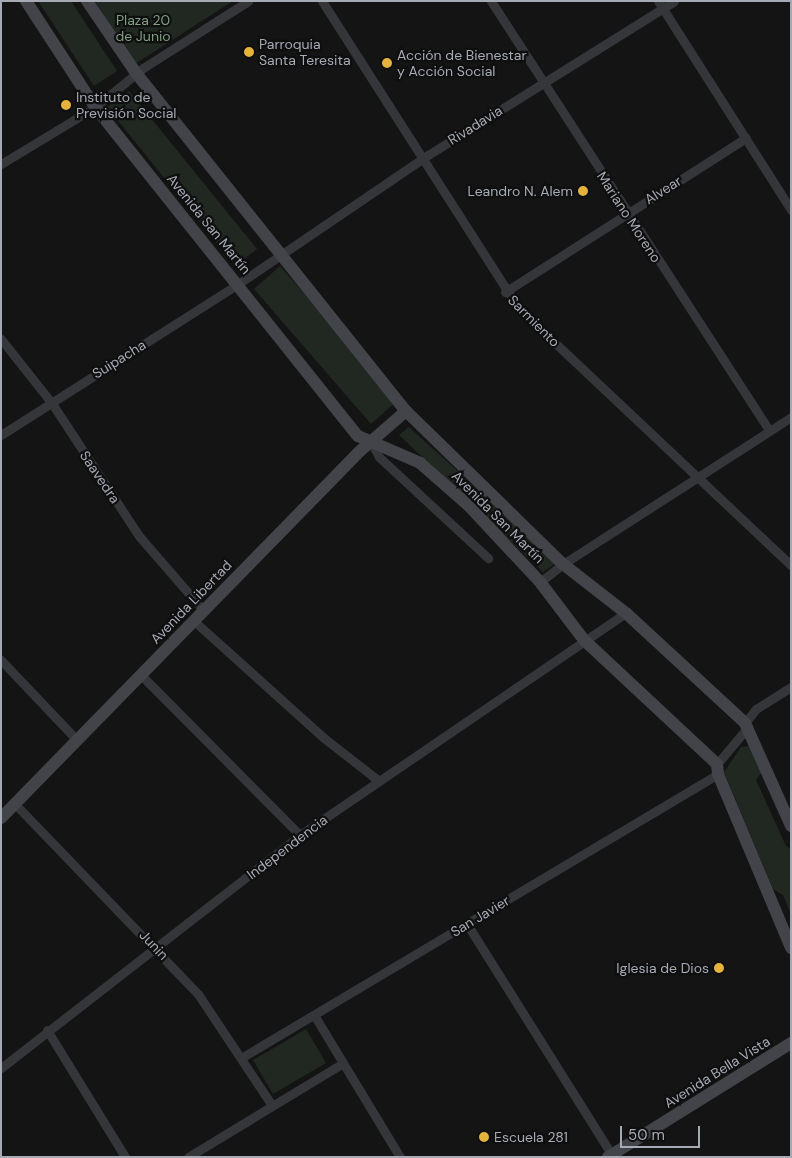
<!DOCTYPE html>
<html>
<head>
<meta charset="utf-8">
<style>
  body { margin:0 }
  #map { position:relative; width:792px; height:1158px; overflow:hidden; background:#141415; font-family:"DM Sans",sans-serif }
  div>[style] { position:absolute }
  .green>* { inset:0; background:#202821 }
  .street>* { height:9px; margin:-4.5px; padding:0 4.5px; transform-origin:4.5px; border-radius:4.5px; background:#35363a }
  .secondary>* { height:12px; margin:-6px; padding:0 6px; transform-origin:6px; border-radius:6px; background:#43444a }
  .dots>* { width:14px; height:14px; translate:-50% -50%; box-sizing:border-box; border:2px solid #0f0f10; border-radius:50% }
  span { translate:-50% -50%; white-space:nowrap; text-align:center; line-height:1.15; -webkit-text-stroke:4.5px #0f0f10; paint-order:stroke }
  .park-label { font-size:14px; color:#7f9e82 }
  .poi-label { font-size:14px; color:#a6aab4 }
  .left { translate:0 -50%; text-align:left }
  .right { translate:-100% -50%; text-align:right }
  .street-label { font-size:14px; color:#a6aab4 }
  .frame { position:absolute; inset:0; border:2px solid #a6aab4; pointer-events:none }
  .scale { position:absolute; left:620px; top:1126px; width:80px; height:22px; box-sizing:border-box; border:2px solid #a6aab4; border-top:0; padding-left:6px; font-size:15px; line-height:18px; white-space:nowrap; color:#a6aab4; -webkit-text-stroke:4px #0f0f10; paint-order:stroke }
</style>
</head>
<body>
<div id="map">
  <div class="green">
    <div style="clip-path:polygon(38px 1px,71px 1px,117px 71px,94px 86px)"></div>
    <div style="clip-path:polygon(95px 1px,233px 1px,135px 64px)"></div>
    <div style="clip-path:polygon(129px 91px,257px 249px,235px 266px,107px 107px)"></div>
    <div style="clip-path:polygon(280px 266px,398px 400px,371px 424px,254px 289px)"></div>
    <div style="clip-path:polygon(409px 427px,558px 562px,543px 572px,399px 435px)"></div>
    <div style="clip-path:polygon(749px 746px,762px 772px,756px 780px,786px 846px,791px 849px,791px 914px,783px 895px,773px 889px,724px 772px,741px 747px)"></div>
    <div style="clip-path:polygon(306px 1029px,326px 1063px,273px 1094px,253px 1060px)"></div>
  </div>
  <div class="street">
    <div style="left:322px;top:1px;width:364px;rotate:57.4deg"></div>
    <div style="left:518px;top:308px;width:375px;rotate:43.3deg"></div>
    <div style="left:491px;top:1px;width:511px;rotate:57.06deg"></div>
    <div style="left:658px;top:1px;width:248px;rotate:57.5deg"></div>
    <div style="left:1px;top:164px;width:110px;rotate:-31.2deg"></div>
    <div style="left:95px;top:107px;width:62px;rotate:-39.1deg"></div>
    <div style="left:143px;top:68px;width:125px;rotate:-32.5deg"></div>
    <div style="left:505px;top:292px;width:286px;rotate:-32.6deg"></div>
    <div style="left:1px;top:339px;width:80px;rotate:51.6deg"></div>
    <div style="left:51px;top:402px;width:160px;rotate:56.7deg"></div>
    <div style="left:139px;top:536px;width:99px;rotate:49.1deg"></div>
    <div style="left:1px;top:435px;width:281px;rotate:-32.5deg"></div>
    <div style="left:238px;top:284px;width:230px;rotate:-34.2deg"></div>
    <div style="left:428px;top:155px;width:290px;rotate:-32deg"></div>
    <div style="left:371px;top:442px;width:17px;rotate:62deg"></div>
    <div style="left:379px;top:457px;width:149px;rotate:42.8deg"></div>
    <div style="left:540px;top:582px;width:29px;rotate:-38deg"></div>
    <div style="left:563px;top:564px;width:271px;rotate:-32.8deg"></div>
    <div style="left:194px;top:621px;width:175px;rotate:42deg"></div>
    <div style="left:324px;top:738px;width:70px;rotate:38deg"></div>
    <div style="left:1px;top:660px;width:110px;rotate:46.5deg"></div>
    <div style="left:141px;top:675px;width:226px;rotate:45.2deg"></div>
    <div style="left:745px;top:723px;width:18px;rotate:-52deg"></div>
    <div style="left:756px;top:709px;width:41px;rotate:-32.2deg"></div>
    <div style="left:717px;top:764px;width:48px;rotate:-50deg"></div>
    <div style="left:15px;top:804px;width:264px;rotate:46.1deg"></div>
    <div style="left:198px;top:994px;width:132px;rotate:56.4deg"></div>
    <div style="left:467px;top:924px;width:275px;rotate:57.9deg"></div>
    <div style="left:314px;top:1015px;width:166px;rotate:58.8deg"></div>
    <div style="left:47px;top:1030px;width:149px;rotate:58.4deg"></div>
    <div style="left:241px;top:1058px;width:555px;rotate:-30.77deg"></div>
    <div style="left:1px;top:1068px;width:379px;rotate:-37.9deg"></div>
    <div style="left:300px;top:835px;width:394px;rotate:-34.3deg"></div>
    <div style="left:188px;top:1157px;width:181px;rotate:-31.2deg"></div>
  </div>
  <div class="secondary">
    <div style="left:26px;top:1px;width:126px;rotate:56.9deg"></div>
    <div style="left:95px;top:107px;width:421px;rotate:51.4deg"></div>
    <div style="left:358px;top:436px;width:68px;rotate:23.5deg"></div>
    <div style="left:420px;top:463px;width:64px;rotate:41.2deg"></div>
    <div style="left:468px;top:505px;width:105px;rotate:46.9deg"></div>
    <div style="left:540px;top:582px;width:73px;rotate:52.8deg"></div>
    <div style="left:584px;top:640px;width:182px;rotate:43deg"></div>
    <div style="left:717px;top:764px;width:10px;rotate:84deg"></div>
    <div style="left:718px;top:774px;width:189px;rotate:67.2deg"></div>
    <div style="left:87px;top:1px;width:87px;rotate:55.8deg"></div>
    <div style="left:136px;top:73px;width:433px;rotate:51.4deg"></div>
    <div style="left:406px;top:411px;width:219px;rotate:44.3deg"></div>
    <div style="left:563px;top:564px;width:80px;rotate:37.9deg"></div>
    <div style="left:626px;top:613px;width:162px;rotate:42.7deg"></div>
    <div style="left:745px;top:723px;width:113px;rotate:65.9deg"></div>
    <div style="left:1px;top:818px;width:513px;rotate:-45.63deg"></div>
    <div style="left:360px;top:451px;width:61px;rotate:-41deg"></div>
    <div style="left:608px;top:1157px;width:216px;rotate:-31.9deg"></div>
  </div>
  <div class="dots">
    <div style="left:249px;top:52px;background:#e4b23d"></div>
    <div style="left:387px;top:63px;background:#e4b23d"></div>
    <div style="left:66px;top:105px;background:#e4b23d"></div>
    <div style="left:583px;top:191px;background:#e4b23d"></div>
    <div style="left:719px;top:968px;background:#e4b23d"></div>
    <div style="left:484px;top:1137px;background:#e4b23d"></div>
  </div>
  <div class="park-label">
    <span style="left:143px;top:28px">Plaza 20<br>de Junio</span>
  </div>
  <div class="poi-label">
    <span class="left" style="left:259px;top:52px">Parroquia<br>Santa Teresita</span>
    <span class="left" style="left:397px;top:63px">Acción de Bienestar<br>y Acción Social</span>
    <span class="left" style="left:76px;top:105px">Instituto de<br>Previsión Social</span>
    <span class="right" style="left:573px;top:191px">Leandro N. Alem</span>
    <span class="right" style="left:709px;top:968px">Iglesia de Dios</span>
    <span class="left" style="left:494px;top:1137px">Escuela 281</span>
  </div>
  <div class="street-label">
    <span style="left:475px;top:125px;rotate:-32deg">Rivadavia</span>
    <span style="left:663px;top:190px;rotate:-32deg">Alvear</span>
    <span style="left:629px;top:217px;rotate:57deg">Mariano Moreno</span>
    <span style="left:209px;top:224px;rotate:51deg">Avenida San Martín</span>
    <span style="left:534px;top:321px;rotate:45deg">Sarmiento</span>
    <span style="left:119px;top:359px;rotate:-32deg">Suipacha</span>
    <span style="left:100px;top:477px;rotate:56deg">Saavedra</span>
    <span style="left:498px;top:517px;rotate:45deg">Avenida San Martín</span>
    <span style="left:191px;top:602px;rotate:-46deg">Avenida Libertad</span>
    <span style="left:287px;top:847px;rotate:-37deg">Independencia</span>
    <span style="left:480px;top:916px;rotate:-31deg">San Javier</span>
    <span style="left:154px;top:945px;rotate:47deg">Junin</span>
    <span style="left:717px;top:1072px;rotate:-32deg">Avenida Bella Vista</span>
  </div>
  <div class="frame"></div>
  <div class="scale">50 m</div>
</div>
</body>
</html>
